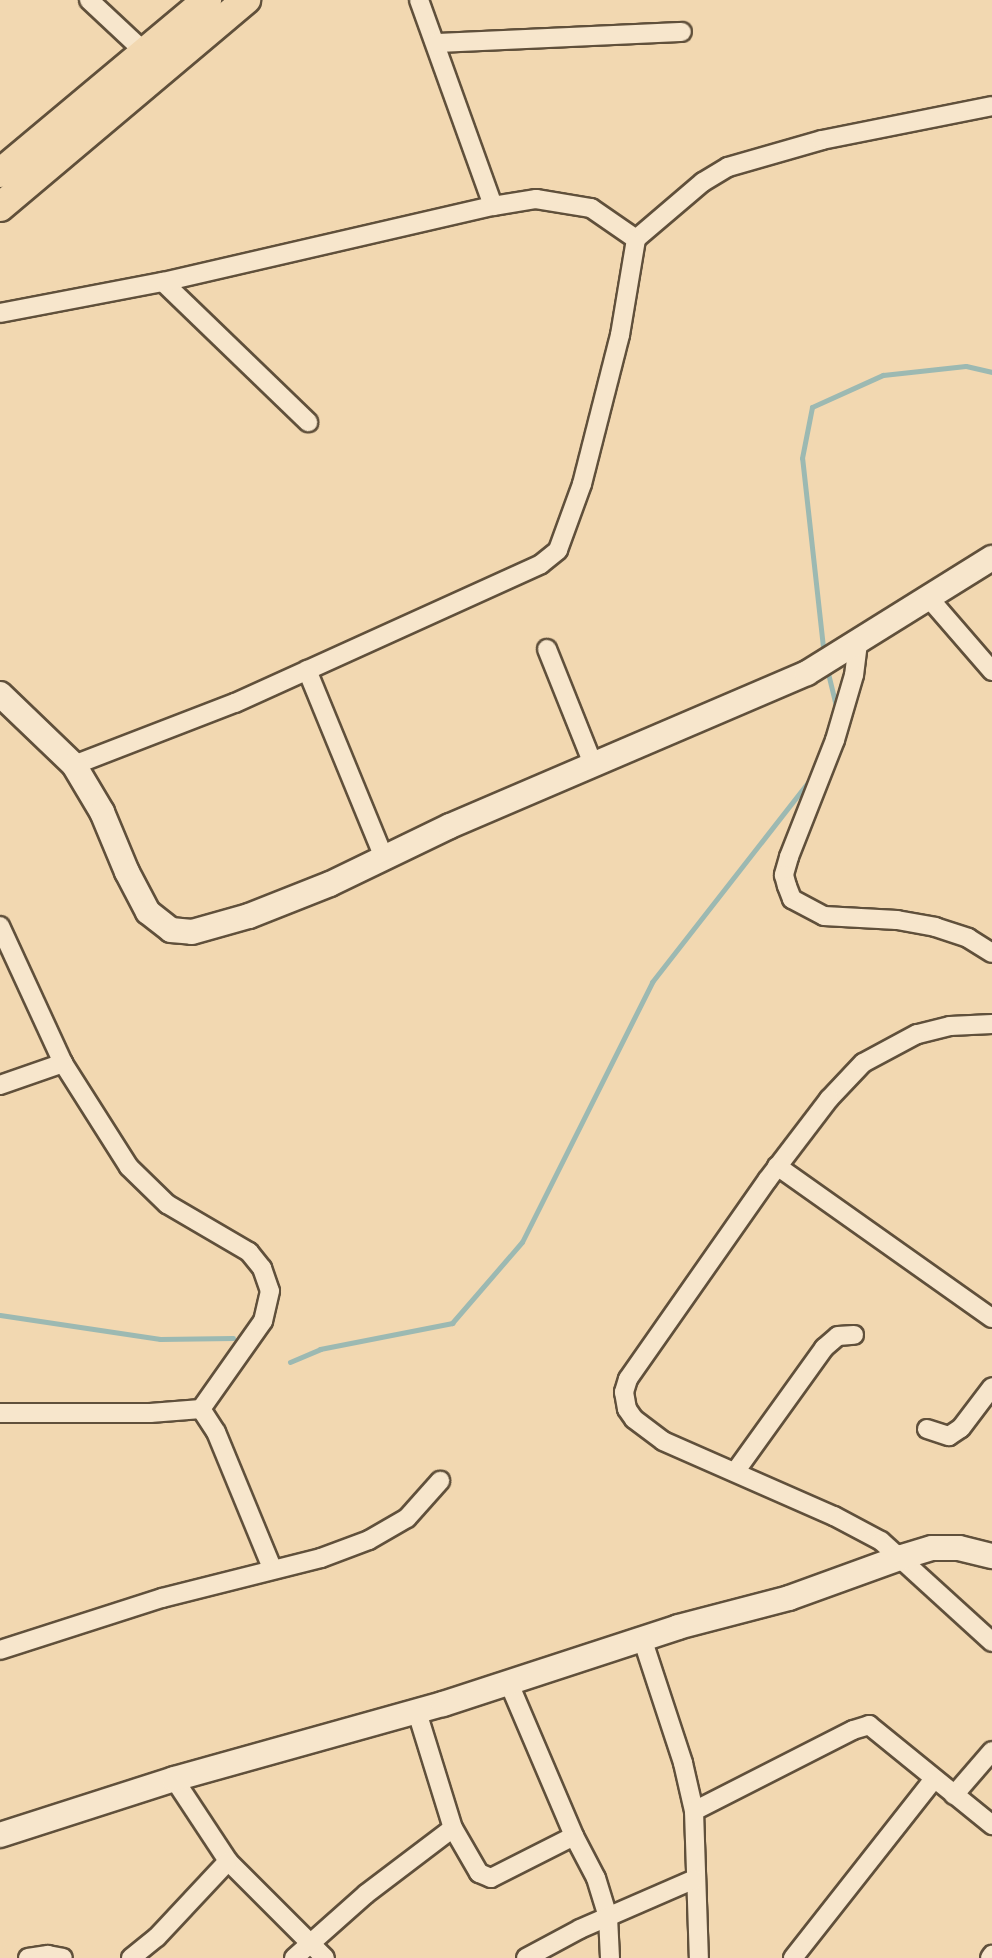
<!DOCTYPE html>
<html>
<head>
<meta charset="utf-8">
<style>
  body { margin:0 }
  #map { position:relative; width:992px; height:1958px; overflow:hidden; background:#f2d8b1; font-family:"Gentium Book Plus",serif }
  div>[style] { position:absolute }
  .stream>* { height:5px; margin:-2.5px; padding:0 2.5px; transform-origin:2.5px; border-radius:2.5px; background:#9cb9b2 }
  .roads { filter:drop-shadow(2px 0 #60503b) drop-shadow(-2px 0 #60503b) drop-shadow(0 2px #60503b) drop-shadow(0 -2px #60503b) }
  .street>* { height:18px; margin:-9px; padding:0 9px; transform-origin:9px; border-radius:9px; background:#f7e6cc }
  .secondary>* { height:24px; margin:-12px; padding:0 12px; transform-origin:12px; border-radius:12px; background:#f7e6cc }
  .primary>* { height:28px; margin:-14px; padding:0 14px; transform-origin:14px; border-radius:14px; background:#f2d8b1 }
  span { translate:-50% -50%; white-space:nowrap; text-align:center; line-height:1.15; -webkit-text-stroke:7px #f7e6cc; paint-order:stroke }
</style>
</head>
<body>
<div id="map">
  <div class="stream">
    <div style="left:824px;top:656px;width:199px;rotate:-96.3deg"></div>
    <div style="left:802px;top:458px;width:52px;rotate:-78.9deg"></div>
    <div style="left:812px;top:407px;width:78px;rotate:-24.3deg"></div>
    <div style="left:883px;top:375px;width:83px;rotate:-6.2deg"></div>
    <div style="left:966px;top:366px;width:27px;rotate:13deg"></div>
    <div style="left:827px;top:669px;width:42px;rotate:76.3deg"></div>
    <div style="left:0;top:1315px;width:162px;rotate:8.5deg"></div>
    <div style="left:160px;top:1339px;width:73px;rotate:-0.8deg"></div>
    <div style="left:290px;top:1362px;width:33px;rotate:-23deg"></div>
    <div style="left:320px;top:1349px;width:135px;rotate:-11.1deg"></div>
    <div style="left:452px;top:1323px;width:107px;rotate:-49.2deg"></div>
    <div style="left:522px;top:1242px;width:291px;rotate:-63.4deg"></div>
    <div style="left:652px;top:982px;width:255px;rotate:-52deg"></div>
    <div style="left:809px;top:781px;width:15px;rotate:-67deg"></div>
  </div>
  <div class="roads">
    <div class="street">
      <div style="left:89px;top:0;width:86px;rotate:43.1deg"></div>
      <div style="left:419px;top:0;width:219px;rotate:70.2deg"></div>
      <div style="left:436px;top:43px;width:246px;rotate:-2.6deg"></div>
      <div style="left:163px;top:282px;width:202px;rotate:44deg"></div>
      <div style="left:0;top:313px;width:166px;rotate:-10.8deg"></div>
      <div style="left:163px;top:282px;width:339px;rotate:-13deg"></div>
      <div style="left:493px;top:206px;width:44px;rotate:-9.2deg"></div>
      <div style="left:536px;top:199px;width:56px;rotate:9.3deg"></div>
      <div style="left:591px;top:208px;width:55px;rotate:34.6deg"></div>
      <div style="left:928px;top:597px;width:98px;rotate:49.1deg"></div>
      <div style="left:858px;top:643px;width:32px;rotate:97deg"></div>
      <div style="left:854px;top:675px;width:68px;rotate:106.3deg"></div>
      <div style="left:835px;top:740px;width:126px;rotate:111.5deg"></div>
      <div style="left:789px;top:857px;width:19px;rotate:106deg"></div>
      <div style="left:784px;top:875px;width:11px;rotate:75deg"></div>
      <div style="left:787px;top:886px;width:14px;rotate:69deg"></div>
      <div style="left:792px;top:899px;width:36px;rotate:28deg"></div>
      <div style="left:824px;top:916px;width:73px;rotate:3.1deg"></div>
      <div style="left:897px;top:920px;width:39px;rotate:10deg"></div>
      <div style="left:935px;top:927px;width:35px;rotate:18deg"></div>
      <div style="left:968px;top:938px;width:28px;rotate:32deg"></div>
      <div style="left:547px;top:649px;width:124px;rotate:68.2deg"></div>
      <div style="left:307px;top:670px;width:203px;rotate:67.7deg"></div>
      <div style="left:74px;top:765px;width:173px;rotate:-21.1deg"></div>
      <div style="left:235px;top:703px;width:336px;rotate:-24.4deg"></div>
      <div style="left:541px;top:564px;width:22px;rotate:-39deg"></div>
      <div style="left:558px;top:550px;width:70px;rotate:-70deg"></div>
      <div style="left:582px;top:484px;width:154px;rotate:-75.7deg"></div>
      <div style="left:620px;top:335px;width:97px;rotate:-80.5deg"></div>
      <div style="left:636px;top:239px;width:88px;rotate:-40.4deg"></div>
      <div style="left:703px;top:182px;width:29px;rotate:-31deg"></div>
      <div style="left:728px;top:167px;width:98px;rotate:-16deg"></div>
      <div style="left:822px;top:140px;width:173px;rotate:-11.3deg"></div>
      <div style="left:0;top:926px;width:151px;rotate:65.3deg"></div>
      <div style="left:63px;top:1063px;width:123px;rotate:57.6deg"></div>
      <div style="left:129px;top:1167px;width:53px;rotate:44.2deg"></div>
      <div style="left:167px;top:1204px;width:95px;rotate:30.3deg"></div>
      <div style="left:249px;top:1252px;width:21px;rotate:51deg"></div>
      <div style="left:262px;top:1268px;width:24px;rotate:71deg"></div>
      <div style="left:270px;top:1291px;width:31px;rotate:103deg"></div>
      <div style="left:263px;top:1321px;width:108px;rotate:125.2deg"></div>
      <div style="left:201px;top:1409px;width:51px;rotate:175.5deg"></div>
      <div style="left:150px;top:1413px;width:150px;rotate:180deg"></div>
      <div style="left:992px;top:1024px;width:42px;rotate:177.3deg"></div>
      <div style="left:950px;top:1026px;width:34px;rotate:166deg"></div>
      <div style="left:917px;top:1034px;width:61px;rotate:151.8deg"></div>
      <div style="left:863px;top:1063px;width:50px;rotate:133.4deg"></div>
      <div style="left:829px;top:1099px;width:101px;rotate:127.3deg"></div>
      <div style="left:768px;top:1179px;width:244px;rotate:125deg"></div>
      <div style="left:628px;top:1379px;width:14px;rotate:107deg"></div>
      <div style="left:624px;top:1392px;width:17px;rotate:80deg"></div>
      <div style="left:627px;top:1409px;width:12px;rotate:55deg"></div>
      <div style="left:634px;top:1419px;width:36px;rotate:37deg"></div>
      <div style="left:663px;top:1441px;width:187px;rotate:23.7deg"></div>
      <div style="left:834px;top:1516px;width:53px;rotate:28deg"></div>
      <div style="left:881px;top:1541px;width:150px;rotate:42.3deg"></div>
      <div style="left:0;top:1085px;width:67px;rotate:-19.2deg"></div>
      <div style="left:777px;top:1166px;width:263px;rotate:35.3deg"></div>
      <div style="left:201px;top:1409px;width:27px;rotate:57deg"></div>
      <div style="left:216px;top:1432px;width:147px;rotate:67.6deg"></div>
      <div style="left:927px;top:1429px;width:23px;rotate:18deg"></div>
      <div style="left:949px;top:1436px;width:14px;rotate:-34deg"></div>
      <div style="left:961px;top:1428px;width:51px;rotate:-52.9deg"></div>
      <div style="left:735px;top:1472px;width:153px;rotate:-54.3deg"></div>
      <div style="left:824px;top:1348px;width:18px;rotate:-41deg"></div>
      <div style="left:838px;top:1336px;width:16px;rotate:-4deg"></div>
      <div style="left:642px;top:1638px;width:132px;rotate:71.8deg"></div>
      <div style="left:683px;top:1763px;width:49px;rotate:77.1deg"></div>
      <div style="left:694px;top:1811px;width:147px;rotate:88.1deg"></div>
      <div style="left:0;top:1650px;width:170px;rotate:-17.8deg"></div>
      <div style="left:162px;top:1598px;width:164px;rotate:-14.1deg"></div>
      <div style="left:321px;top:1558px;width:51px;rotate:-20.6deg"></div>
      <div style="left:369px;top:1540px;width:44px;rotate:-30.1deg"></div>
      <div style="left:407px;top:1518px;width:50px;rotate:-48.3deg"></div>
      <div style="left:508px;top:1681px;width:168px;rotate:66.9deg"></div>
      <div style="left:574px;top:1836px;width:47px;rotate:62.4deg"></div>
      <div style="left:596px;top:1878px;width:41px;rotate:72.9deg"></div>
      <div style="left:608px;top:1917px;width:41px;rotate:87.2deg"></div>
      <div style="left:417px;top:1712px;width:121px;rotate:72.8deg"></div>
      <div style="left:453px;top:1828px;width:52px;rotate:60deg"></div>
      <div style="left:479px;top:1873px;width:13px;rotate:23deg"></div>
      <div style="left:491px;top:1878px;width:93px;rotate:-26.8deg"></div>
      <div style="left:174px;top:1779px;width:98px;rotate:56.6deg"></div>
      <div style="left:228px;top:1861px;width:137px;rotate:45deg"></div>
      <div style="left:954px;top:1795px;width:58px;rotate:-49.2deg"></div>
      <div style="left:694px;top:1811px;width:178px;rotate:-27deg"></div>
      <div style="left:853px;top:1730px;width:17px;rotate:-17deg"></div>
      <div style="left:869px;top:1725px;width:159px;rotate:39.1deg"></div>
      <div style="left:28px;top:1958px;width:20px;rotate:-9deg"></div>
      <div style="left:48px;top:1955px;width:15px;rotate:11deg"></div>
      <div style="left:131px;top:1958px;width:33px;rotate:-39deg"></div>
      <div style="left:157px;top:1937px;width:104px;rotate:-46.9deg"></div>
      <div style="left:294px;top:1958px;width:96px;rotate:-41.6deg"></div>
      <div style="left:366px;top:1894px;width:109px;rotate:-37.2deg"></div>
      <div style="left:526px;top:1958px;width:61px;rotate:-28.2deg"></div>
      <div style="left:580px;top:1929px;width:125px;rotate:-23.5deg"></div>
      <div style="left:793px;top:1958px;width:228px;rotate:-51.8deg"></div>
      <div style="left:990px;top:1958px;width:4px;rotate:-56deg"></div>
    </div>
    <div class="secondary">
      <div style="left:0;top:694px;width:103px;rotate:43.8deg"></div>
      <div style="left:74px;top:765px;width:55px;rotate:59.2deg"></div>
      <div style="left:102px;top:812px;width:65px;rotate:67.4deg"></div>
      <div style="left:127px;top:872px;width:45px;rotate:62.3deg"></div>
      <div style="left:148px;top:912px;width:29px;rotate:38deg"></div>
      <div style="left:171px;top:930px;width:21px;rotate:5deg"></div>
      <div style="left:192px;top:932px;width:59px;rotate:-15.7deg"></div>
      <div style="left:249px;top:916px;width:87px;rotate:-21.6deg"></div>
      <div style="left:330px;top:884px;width:133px;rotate:-25.8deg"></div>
      <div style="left:450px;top:826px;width:388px;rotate:-23.2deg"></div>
      <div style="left:807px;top:673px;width:218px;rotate:-31.9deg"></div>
      <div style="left:0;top:1835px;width:183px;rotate:-17.8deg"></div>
      <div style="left:174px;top:1779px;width:279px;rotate:-15.6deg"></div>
      <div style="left:443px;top:1704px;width:247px;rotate:-18.1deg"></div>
      <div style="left:678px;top:1627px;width:115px;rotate:-14.6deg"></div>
      <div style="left:789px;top:1598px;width:120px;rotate:-19.9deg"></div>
      <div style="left:902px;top:1557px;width:31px;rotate:-17deg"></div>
      <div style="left:932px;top:1548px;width:27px"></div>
      <div style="left:959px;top:1548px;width:34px;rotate:14deg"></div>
    </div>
    <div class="primary">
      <div style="left:0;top:173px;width:270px;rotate:-39.9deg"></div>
      <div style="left:0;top:207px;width:322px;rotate:-40.1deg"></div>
    </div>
  </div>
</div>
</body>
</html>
